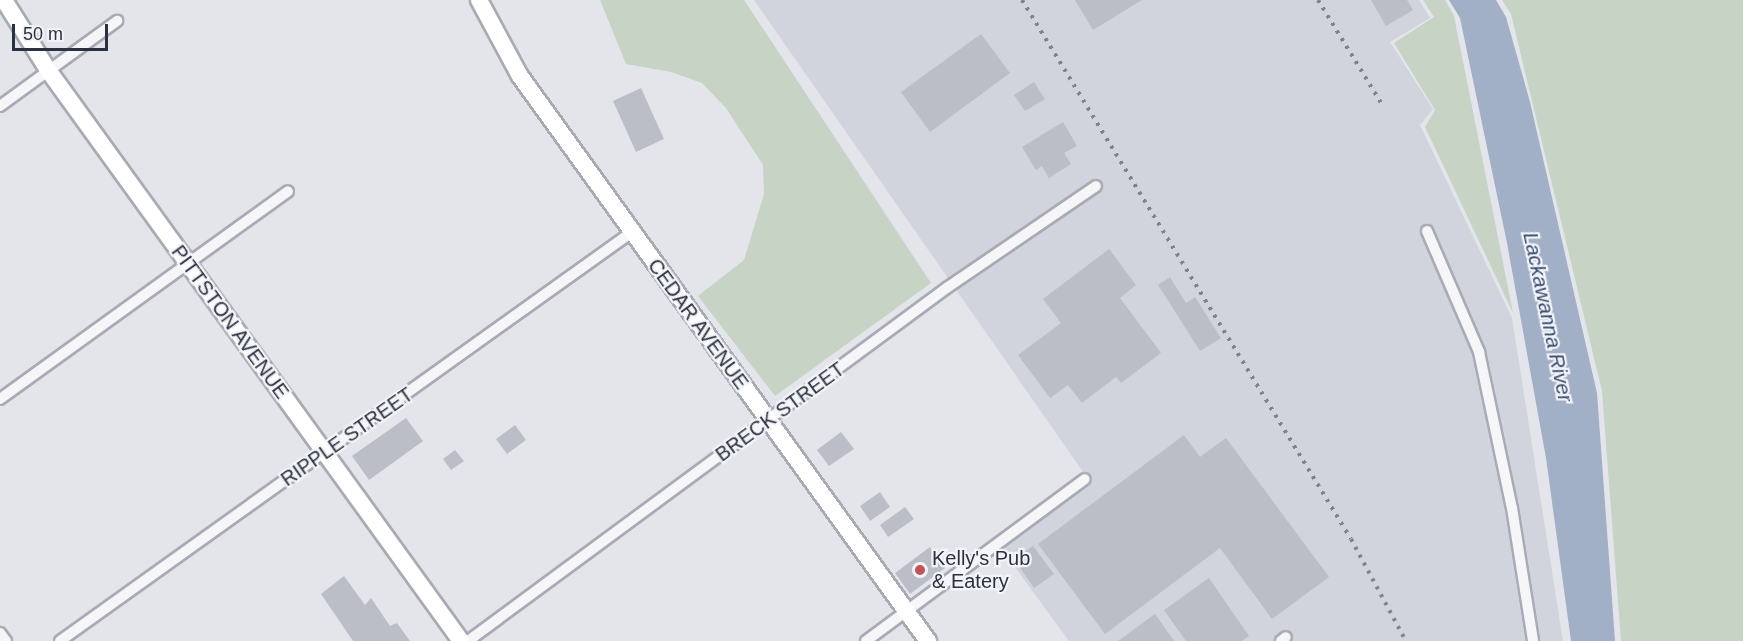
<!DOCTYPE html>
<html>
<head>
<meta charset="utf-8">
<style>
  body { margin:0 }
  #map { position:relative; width:1743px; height:641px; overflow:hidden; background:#e3e5ea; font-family:Helvetica,sans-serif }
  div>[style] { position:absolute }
  .built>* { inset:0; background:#d1d4dc }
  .green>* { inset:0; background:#c7d3c5 }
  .water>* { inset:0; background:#a1afc7 }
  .building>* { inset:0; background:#bbbec6 }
  .roads { filter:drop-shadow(2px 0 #a8abb4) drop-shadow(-2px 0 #a8abb4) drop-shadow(0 2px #a8abb4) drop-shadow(0 -2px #a8abb4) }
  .minor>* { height:10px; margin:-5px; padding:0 5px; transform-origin:5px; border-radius:5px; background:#f6f6f9 }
  .primary>* { height:16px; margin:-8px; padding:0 8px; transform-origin:8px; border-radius:8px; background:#fff }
  .rail>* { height:4px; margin-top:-2px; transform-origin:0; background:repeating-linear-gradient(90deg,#7e8392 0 3px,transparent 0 9px) }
  .dots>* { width:16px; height:16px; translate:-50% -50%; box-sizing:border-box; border:3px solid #f3f4f7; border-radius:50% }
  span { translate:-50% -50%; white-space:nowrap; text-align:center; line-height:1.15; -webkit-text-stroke:4.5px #f3f4f7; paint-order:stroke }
  .street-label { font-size:20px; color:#2c3141 }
  .poi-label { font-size:20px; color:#2c3141 }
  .left { translate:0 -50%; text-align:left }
  .water-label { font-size:21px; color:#394c72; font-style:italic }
  .scale { position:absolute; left:12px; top:24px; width:96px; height:27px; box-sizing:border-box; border:3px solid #2c3141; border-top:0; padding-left:8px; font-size:18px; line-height:21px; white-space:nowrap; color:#2c3141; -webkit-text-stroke:4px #f3f4f7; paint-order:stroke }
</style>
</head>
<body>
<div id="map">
  <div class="built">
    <div style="clip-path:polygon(754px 0,1419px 0,1430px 18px,1390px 42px,1433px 109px,1420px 125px,1512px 318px,1563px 641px,1069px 641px,998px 544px,1088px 479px)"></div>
  </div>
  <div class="green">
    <div style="clip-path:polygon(600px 0,744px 0,931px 283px,775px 396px,698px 296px,744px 260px,764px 194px,763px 165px,726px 108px,702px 83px,671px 72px,626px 64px)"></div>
    <div style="clip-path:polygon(1423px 0,1445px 0,1454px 16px,1513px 313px,1425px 127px,1435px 110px,1394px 43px,1434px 17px)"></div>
    <div style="clip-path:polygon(1502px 0,1743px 0,1743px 641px,1621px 641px,1602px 391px,1511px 14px)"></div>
  </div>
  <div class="water">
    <div style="clip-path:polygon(1449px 0,1496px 0,1506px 17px,1530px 102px,1597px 393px,1615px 641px,1571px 641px,1546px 458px,1507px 243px,1460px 18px)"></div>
  </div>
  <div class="building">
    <div style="clip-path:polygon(1075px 0,1142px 0,1093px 30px)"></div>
    <div style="clip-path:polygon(1371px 0,1407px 0,1413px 10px,1386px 26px)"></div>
    <div style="clip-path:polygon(981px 34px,1010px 73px,930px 132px,901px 92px)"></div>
    <div style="clip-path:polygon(1034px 82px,1045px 99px,1025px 111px,1014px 95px)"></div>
    <div style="clip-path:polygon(641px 88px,664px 139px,636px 152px,613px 101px)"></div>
    <div style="clip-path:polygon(1063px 122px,1077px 146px,1064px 153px,1071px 164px,1049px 178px,1042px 166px,1036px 170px,1022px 147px)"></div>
    <div style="clip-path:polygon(1109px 249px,1136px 285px,1120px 298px,1161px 353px,1121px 383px,1116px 377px,1082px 403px,1068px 385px,1050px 398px,1018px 355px,1061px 323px,1043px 299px)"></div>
    <div style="clip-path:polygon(1170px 277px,1186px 303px,1195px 297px,1221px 338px,1200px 351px,1158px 285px)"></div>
    <div style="clip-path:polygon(406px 418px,423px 441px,369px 480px,352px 456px)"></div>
    <div style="clip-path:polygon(515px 425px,526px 440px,507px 454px,496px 439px)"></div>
    <div style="clip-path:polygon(841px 432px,854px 449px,829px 466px,817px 450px)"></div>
    <div style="clip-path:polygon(1184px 435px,1200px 457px,1226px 438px,1329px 577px,1272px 619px,1220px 548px,1105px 634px,1038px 544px)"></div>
    <div style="clip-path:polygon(455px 450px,464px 461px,451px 470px,443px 459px)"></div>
    <div style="clip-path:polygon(880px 492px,890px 507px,870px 521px,860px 506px)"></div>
    <div style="clip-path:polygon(905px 507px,914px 519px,888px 537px,880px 525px)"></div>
    <div style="clip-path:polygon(1033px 546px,1054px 574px,1034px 588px,1014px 559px)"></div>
    <div style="clip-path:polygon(930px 547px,945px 568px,910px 594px,895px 573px)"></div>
    <div style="clip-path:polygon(344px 576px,365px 605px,371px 598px,390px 626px,397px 623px,410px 641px,353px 641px,321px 594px)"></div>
    <div style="clip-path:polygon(1209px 578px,1249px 636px,1242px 641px,1186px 641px,1164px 610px)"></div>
    <div style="clip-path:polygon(1155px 614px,1174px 641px,1118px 641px)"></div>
  </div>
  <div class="roads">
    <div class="minor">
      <div style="left:0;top:106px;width:145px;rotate:-36deg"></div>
      <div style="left:1427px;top:231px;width:132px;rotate:66.7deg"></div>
      <div style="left:1479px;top:352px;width:159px;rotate:78.1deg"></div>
      <div style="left:1512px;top:508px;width:135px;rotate:81deg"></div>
      <div style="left:0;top:399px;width:355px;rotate:-35.8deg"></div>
      <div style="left:0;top:633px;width:10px;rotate:53deg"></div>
      <div style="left:60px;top:641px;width:703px;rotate:-35.57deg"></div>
      <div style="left:468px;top:641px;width:596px;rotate:-36.41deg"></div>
      <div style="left:948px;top:287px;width:179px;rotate:-34.3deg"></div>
      <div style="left:866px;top:641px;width:272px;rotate:-36.5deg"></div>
      <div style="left:1281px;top:641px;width:6px;rotate:-39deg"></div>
    </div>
    <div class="primary">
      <div style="left:4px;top:0;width:83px;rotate:57.8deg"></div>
      <div style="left:48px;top:70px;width:705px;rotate:54.12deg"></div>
      <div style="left:479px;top:0;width:86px;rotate:61.7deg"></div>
      <div style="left:520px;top:76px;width:697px;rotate:54.17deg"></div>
    </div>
  </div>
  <div class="rail">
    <div style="left:1022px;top:0;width:631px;rotate:58.6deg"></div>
    <div style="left:1351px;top:539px;width:116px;rotate:61.7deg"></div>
    <div style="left:1318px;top:0;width:121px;rotate:58.5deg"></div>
  </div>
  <div class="dots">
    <div style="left:920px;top:570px;background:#c45357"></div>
  </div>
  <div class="street-label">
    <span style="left:230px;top:322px;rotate:54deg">PITTSTON AVENUE</span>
    <span style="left:698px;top:324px;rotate:54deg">CEDAR AVENUE</span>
    <span style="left:780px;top:412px;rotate:-36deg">BRECK STREET</span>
    <span style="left:347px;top:437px;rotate:-35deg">RIPPLE STREET</span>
  </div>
  <div class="poi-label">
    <span class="left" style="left:932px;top:570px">Kelly's Pub<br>&amp; Eatery</span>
  </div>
  <div class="water-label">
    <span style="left:1548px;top:317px;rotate:78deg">Lackawanna River</span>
  </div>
  <div class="scale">50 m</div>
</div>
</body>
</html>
